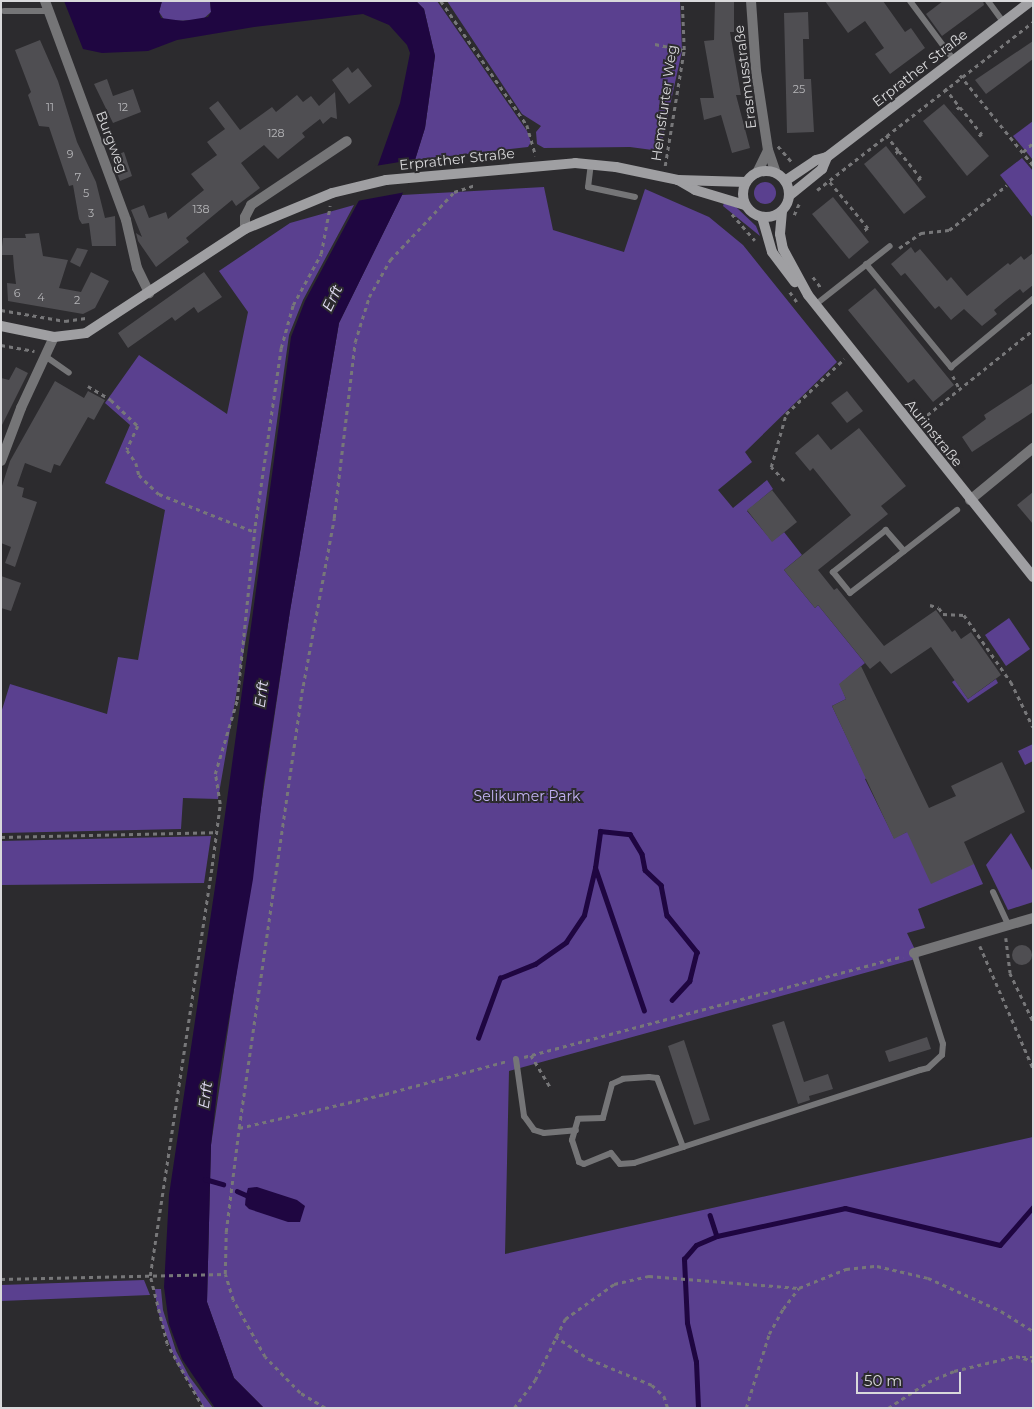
<!DOCTYPE html>
<html>
<head>
<meta charset="utf-8">
<style>
  body { margin:0 }
  #map { position:relative; width:1034px; height:1409px; overflow:hidden; background:#2c2b2e; font-family:Montserrat,sans-serif }
  div>[style] { position:absolute }
  .green>* { inset:0; background:#5a408f }
  .round { border-radius:50% }
  .water>* { inset:0; background:#1f0641 }
  .pier>* { inset:0; background:#2c2b2e }
  .stream>* { height:4.5px; margin:-2.25px; padding:0 2.25px; transform-origin:2.25px; border-radius:2.25px; background:#1f0641 }
  .building>* { inset:0; background:#4f4e52 }
  .path>* { height:2.5px; margin-top:-1.25px; transform-origin:0; background:repeating-linear-gradient(90deg,#777779 0 4px,transparent 0 8px) }
  .lane>* { height:6px; margin:-3px; padding:0 3px; transform-origin:3px; border-radius:3px; background:#757577 }
  .street>* { height:10px; margin:-5px; padding:0 5px; transform-origin:5px; border-radius:5px; background:#757577 }
  .secondary>* { height:10px; margin:-5px; padding:0 5px; transform-origin:5px; border-radius:5px; background:#9f9fa2 }
  .secondary>.ring { margin:-5px; padding:0; box-sizing:content-box; background:none; border:10px solid #9f9fa2; border-radius:50% }
  span { translate:-50% -50%; white-space:nowrap; text-align:center; line-height:1.15; -webkit-text-stroke:4px #2c2b2e; paint-order:stroke }
  .number-label { font-size:11px; color:#b6b6b9 }
  .number-label span { -webkit-text-stroke-width:0 }
  .street-label { font-size:14px; color:#d9d9db }
  .park-label { font-size:14px; color:#c5b4f6 }
  .water-label { font-size:15px; color:#e2ddf4; font-style:italic }
  .frame { position:absolute; inset:0; border:2px solid #d9d9db; pointer-events:none }
  .scale { position:absolute; left:856px; top:1372px; width:105px; height:22px; box-sizing:border-box; border:2px solid #d9d9db; border-top:0; padding-left:6px; font-size:15px; line-height:18px; white-space:nowrap; color:#d9d9db; -webkit-text-stroke:4px #2c2b2e; paint-order:stroke }
</style>
</head>
<body>
<div id="map">
  <div class="green">
    <div style="clip-path:polygon(162px 1px,210px 1px,211px 12px,202px 20px,165px 21px,159px 12px)"></div>
    <div style="clip-path:polygon(416px 1px,437px 1px,527px 131px,531px 142px,528px 147px,415px 160px,425px 128px,435px 56px,424px 9px)"></div>
    <div style="clip-path:polygon(447px 1px,680px 1px,682px 51px,660px 151px,630px 147px,544px 148px,537px 144px,536px 132px,541px 126px,522px 114px)"></div>
    <div style="clip-path:polygon(1033px 121px,1033px 160px,1013px 136px)"></div>
    <div style="clip-path:polygon(1022px 158px,1033px 171px,1033px 218px,1000px 175px)"></div>
    <div class="round" style="left:754px;top:182px;width:22px;height:22px"></div>
    <div style="clip-path:polygon(544px 187px,553px 230px,624px 252px,645px 189px,709px 217px,743px 245px,837px 362px,745px 452px,752px 462px,718px 490px,733px 508px,767px 480px,773px 489px,747px 511px,772px 541px,784px 532px,802px 555px,784px 570px,815px 608px,818px 605px,865px 663px,840px 684px,846px 699px,832px 706px,860px 765px,871px 776px,865px 779px,894px 838px,909px 831px,974px 864px,983px 884px,918px 909px,925px 928px,907px 933px,919px 958px,509px 1071px,505px 1254px,1033px 1137px,1033px 1408px,264px 1408px,234px 1378px,207px 1302px,211px 1145px,290px 611px,339px 323px,402px 195px)"></div>
    <div style="clip-path:polygon(724px 203px,736px 207px,756px 226px,760px 236px,723px 206px)"></div>
    <div style="clip-path:polygon(354px 205px,303px 300px,289px 335px,250px 615px,218px 799px,183px 798px,181px 829px,1px 833px,1px 713px,10px 684px,107px 714px,118px 657px,138px 660px,165px 510px,105px 483px,130px 425px,105px 403px,139px 355px,227px 414px,248px 312px,219px 271px,290px 223px)"></div>
    <div style="clip-path:polygon(1009px 618px,1030px 649px,1006px 666px,985px 635px)"></div>
    <div style="clip-path:polygon(996px 679px,998px 683px,968px 703px,952px 682px,955px 680px,968px 699px)"></div>
    <div style="clip-path:polygon(1033px 744px,1033px 761px,1025px 765px,1018px 751px)"></div>
    <div style="clip-path:polygon(1011px 833px,1033px 872px,1033px 902px,1008px 910px,986px 865px)"></div>
    <div style="clip-path:polygon(211px 836px,204px 883px,1px 885px,1px 841px)"></div>
    <div style="clip-path:polygon(144px 1280px,150px 1295px,1px 1301px,1px 1285px)"></div>
    <div style="clip-path:polygon(155px 1289px,161px 1289px,163px 1310px,176px 1351px,189px 1376px,213px 1408px,204px 1407px,176px 1362px,157px 1309px)"></div>
  </div>
  <div class="water">
    <div style="clip-path:polygon(64px 1px,162px 1px,159px 12px,161px 18px,183px 21px,208px 17px,211px 12px,210px 1px,416px 1px,424px 9px,435px 56px,425px 128px,415px 160px,402px 195px,339px 323px,290px 611px,264px 781px,253px 879px,218px 1082px,211px 1145px,207px 1302px,234px 1378px,264px 1408px,215px 1408px,182px 1359px,169px 1324px,164px 1287px,169px 1195px,215px 887px,291px 337px,305px 301px,378px 165px,400px 103px,410px 53px,407px 45px,389px 25px,363px 14px,254px 27px,177px 40px,148px 51px,102px 53px,83px 49px)"></div>
    <div style="clip-path:polygon(257px 1187px,297px 1200px,305px 1206px,300px 1222px,288px 1222px,249px 1209px,245px 1205px,246px 1195px,248px 1188px)"></div>
  </div>
  <div class="pier">
    <div style="clip-path:polygon(418px 159px,406px 192px,357px 201px,375px 166px)"></div>
  </div>
  <div class="stream">
    <div style="left:644px;top:1011px;width:151px;rotate:-108.9deg"></div>
    <div style="left:595px;top:868px;width:37px;rotate:-82deg"></div>
    <div style="left:600px;top:831px;width:30px;rotate:6deg"></div>
    <div style="left:630px;top:834px;width:23px;rotate:59deg"></div>
    <div style="left:642px;top:854px;width:16px;rotate:79deg"></div>
    <div style="left:645px;top:870px;width:22px;rotate:43deg"></div>
    <div style="left:661px;top:885px;width:31px;rotate:79deg"></div>
    <div style="left:667px;top:915px;width:48px;rotate:51deg"></div>
    <div style="left:697px;top:952px;width:30px;rotate:104deg"></div>
    <div style="left:690px;top:981px;width:26px;rotate:133deg"></div>
    <div style="left:478px;top:1038px;width:64px;rotate:-69.9deg"></div>
    <div style="left:500px;top:978px;width:38px;rotate:-22deg"></div>
    <div style="left:535px;top:964px;width:38px;rotate:-35deg"></div>
    <div style="left:566px;top:942px;width:32px;rotate:-56deg"></div>
    <div style="left:584px;top:915px;width:48px;rotate:-76.8deg"></div>
    <div style="left:205px;top:1179px;width:19px;rotate:16deg"></div>
    <div style="left:237px;top:1191px;width:10px;rotate:24deg"></div>
    <div style="left:710px;top:1215px;width:22px;rotate:72deg"></div>
    <div style="left:698px;top:1408px;width:46px;rotate:-92.5deg"></div>
    <div style="left:696px;top:1362px;width:40px;rotate:-103deg"></div>
    <div style="left:687px;top:1323px;width:64px;rotate:-92.7deg"></div>
    <div style="left:684px;top:1259px;width:18px;rotate:-49deg"></div>
    <div style="left:696px;top:1245px;width:23px;rotate:-23deg"></div>
    <div style="left:717px;top:1236px;width:131px;rotate:-12.3deg"></div>
    <div style="left:845px;top:1208px;width:159px;rotate:13.4deg"></div>
    <div style="left:1000px;top:1245px;width:50px;rotate:-49deg"></div>
  </div>
  <div class="building">
    <div style="clip-path:polygon(715px 1px,734px 1px,734px 32px,730px 32px,741px 95px,736px 95px,750px 148px,732px 153px,721px 115px,704px 120px,700px 98px,714px 98px,704px 41px,714px 40px)"></div>
    <div style="clip-path:polygon(825px 1px,883px 1px,905px 32px,911px 28px,925px 48px,890px 74px,875px 54px,884px 48px,865px 21px,848px 33px)"></div>
    <div style="clip-path:polygon(943px 1px,983px 1px,984px 5px,942px 36px,926px 14px)"></div>
    <div style="clip-path:polygon(808px 12px,809px 39px,803px 39px,804px 79px,811px 79px,814px 132px,787px 133px,784px 13px)"></div>
    <div style="clip-path:polygon(40px 40px,58px 81px,77px 142px,96px 182px,105px 218px,115px 216px,116px 246px,92px 246px,89px 223px,82px 224px,79px 219px,73px 185px,69px 186px,49px 127px,39px 126px,28px 95px,31px 92px,15px 50px)"></div>
    <div style="clip-path:polygon(1033px 41px,1033px 59px,986px 94px,975px 80px)"></div>
    <div style="clip-path:polygon(348px 67px,352px 73px,358px 68px,372px 86px,349px 104px,332px 80px)"></div>
    <div style="clip-path:polygon(107px 79px,113px 96px,133px 89px,141px 112px,113px 123px,94px 84px)"></div>
    <div style="clip-path:polygon(335px 92px,337px 119px,331px 117px,323px 124px,320px 119px,302px 133px,305px 137px,278px 159px,264px 145px,241px 163px,260px 188px,236px 206px,232px 200px,186px 238px,189px 242px,156px 267px,138px 241px,136px 233px,142px 237px,131px 210px,144px 205px,149px 218px,166px 212px,168px 219px,204px 190px,191px 174px,217px 155px,207px 142px,225px 129px,209px 108px,218px 101px,240px 130px,272px 107px,276px 112px,297px 95px,303px 102px,311px 96px,319px 106px)"></div>
    <div style="clip-path:polygon(944px 104px,989px 156px,967px 176px,923px 121px)"></div>
    <div style="clip-path:polygon(886px 146px,926px 197px,904px 214px,864px 164px)"></div>
    <div style="clip-path:polygon(124px 152px,132px 176px,120px 181px,111px 157px)"></div>
    <div style="clip-path:polygon(833px 197px,869px 242px,849px 259px,812px 214px)"></div>
    <div style="clip-path:polygon(39px 233px,43px 256px,68px 260px,59px 288px,81px 292px,91px 272px,109px 281px,95px 308px,83px 314px,8px 301px,7px 283px,16px 284px,14px 268px,13px 255px,1px 255px,3px 238px,26px 238px,25px 234px)"></div>
    <div style="clip-path:polygon(911px 247px,915px 253px,920px 249px,947px 281px,951px 277px,967px 296px,1008px 263px,1010px 265px,1021px 256px,1024px 260px,1033px 253px,1033px 285px,1023px 293px,1020px 289px,1006px 300px,994px 310px,997px 314px,982px 326px,964px 309px,951px 320px,939px 306px,935px 309px,905px 273px,901px 276px,891px 264px)"></div>
    <div style="clip-path:polygon(77px 248px,88px 250px,80px 267px,70px 262px)"></div>
    <div style="clip-path:polygon(204px 272px,222px 297px,198px 313px,194px 307px,175px 321px,172px 317px,128px 348px,118px 333px)"></div>
    <div style="clip-path:polygon(875px 288px,954px 385px,933px 402px,914px 379px,908px 383px,848px 310px)"></div>
    <div style="clip-path:polygon(16px 367px,28px 373px,1px 427px,1px 378px,9px 380px)"></div>
    <div style="clip-path:polygon(55px 381px,84px 398px,88px 391px,105px 400px,94px 420px,88px 417px,60px 466px,54px 464px,51px 473px,25px 463px,17px 486px,24px 488px,22px 497px,37px 502px,15px 567px,5px 563px,11px 547px,1px 543px,1px 489px,10px 461px)"></div>
    <div style="clip-path:polygon(1033px 383px,1033px 412px,972px 452px,962px 437px,986px 419px,984px 415px)"></div>
    <div style="clip-path:polygon(847px 391px,863px 411px,847px 423px,831px 403px)"></div>
    <div style="clip-path:polygon(859px 428px,906px 486px,881px 506px,888px 514px,818px 570px,834px 590px,837px 588px,884px 646px,936px 610px,952px 632px,955px 630px,961px 639px,971px 632px,1001px 675px,968px 699px,931px 647px,891px 674px,880px 661px,870px 669px,818px 605px,815px 608px,784px 570px,851px 515px,813px 468px,810px 471px,795px 453px,818px 434px,831px 450px)"></div>
    <div style="clip-path:polygon(772px 490px,797px 522px,772px 542px,747px 510px)"></div>
    <div style="clip-path:polygon(1033px 492px,1033px 524px,1017px 505px)"></div>
    <div style="clip-path:polygon(1px 576px,21px 583px,11px 611px,1px 608px)"></div>
    <div style="clip-path:polygon(861px 666px,929px 808px,956px 796px,951px 786px,1002px 762px,1025px 812px,964px 842px,974px 864px,931px 884px,907px 832px,894px 839px,832px 706px,846px 699px,839px 684px)"></div>
    <div class="round" style="left:1012px;top:945px;width:20px;height:20px"></div>
    <div style="clip-path:polygon(784px 1021px,804px 1082px,828px 1074px,833px 1089px,809px 1096px,810px 1100px,798px 1104px,772px 1025px)"></div>
    <div style="clip-path:polygon(927px 1037px,931px 1049px,889px 1062px,885px 1051px)"></div>
    <div style="clip-path:polygon(684px 1040px,710px 1120px,694px 1125px,668px 1046px)"></div>
  </div>
  <div class="path">
    <div style="left:441px;top:1px;width:151px;rotate:55.3deg"></div>
    <div style="left:527px;top:125px;width:32px;rotate:74deg"></div>
    <div style="left:655px;top:44px;width:30px;rotate:12deg"></div>
    <div style="left:960px;top:75px;width:116px;rotate:51deg"></div>
    <div style="left:945px;top:88px;width:24px;rotate:52deg"></div>
    <div style="left:960px;top:107px;width:8px;rotate:140deg"></div>
    <div style="left:960px;top:107px;width:35px;rotate:51deg"></div>
    <div style="left:982px;top:134px;width:8px;rotate:140deg"></div>
    <div style="left:886px;top:135px;width:21px;rotate:51deg"></div>
    <div style="left:899px;top:151px;width:5px;rotate:143deg"></div>
    <div style="left:778px;top:146px;width:21px;rotate:49deg"></div>
    <div style="left:899px;top:151px;width:35px;rotate:51deg"></div>
    <div style="left:921px;top:178px;width:5px;rotate:143deg"></div>
    <div style="left:1023px;top:152px;width:13px;rotate:-42deg"></div>
    <div style="left:665px;top:166px;width:118px;rotate:-80.7deg"></div>
    <div style="left:684px;top:50px;width:49px;rotate:-92.3deg"></div>
    <div style="left:830px;top:182px;width:60px;rotate:50.4deg"></div>
    <div style="left:868px;top:228px;width:5px;rotate:143deg"></div>
    <div style="left:817px;top:190px;width:274px;rotate:-37.9deg"></div>
    <div style="left:732px;top:214px;width:35px;rotate:49deg"></div>
    <div style="left:794px;top:215px;width:12px;rotate:-66deg"></div>
    <div style="left:899px;top:248px;width:27px;rotate:-34deg"></div>
    <div style="left:921px;top:233px;width:28px;rotate:-6deg"></div>
    <div style="left:949px;top:230px;width:73px;rotate:-37.8deg"></div>
    <div style="left:813px;top:277px;width:15px;rotate:53deg"></div>
    <div style="left:790px;top:292px;width:12px;rotate:55deg"></div>
    <div style="left:1px;top:310px;width:65px;rotate:9.8deg"></div>
    <div style="left:65px;top:321px;width:21px;rotate:-8deg"></div>
    <div style="left:1px;top:345px;width:34px;rotate:10deg"></div>
    <div style="left:953px;top:376px;width:16px;rotate:63deg"></div>
    <div style="left:88px;top:386px;width:27px;rotate:31deg"></div>
    <div style="left:111px;top:400px;width:37px;rotate:44deg"></div>
    <div style="left:138px;top:426px;width:26px;rotate:115deg"></div>
    <div style="left:127px;top:450px;width:16px;rotate:55deg"></div>
    <div style="left:136px;top:463px;width:12px;rotate:76deg"></div>
    <div style="left:139px;top:475px;width:28px;rotate:44deg"></div>
    <div style="left:159px;top:494px;width:103px;rotate:21.6deg"></div>
    <div style="left:921px;top:420px;width:144px;rotate:-38.8deg"></div>
    <div style="left:784px;top:481px;width:19px;rotate:-133deg"></div>
    <div style="left:771px;top:467px;width:55px;rotate:-74.2deg"></div>
    <div style="left:786px;top:414px;width:80px;rotate:-43.5deg"></div>
    <div style="left:930px;top:605px;width:9px;rotate:18deg"></div>
    <div style="left:939px;top:608px;width:7px;rotate:56deg"></div>
    <div style="left:943px;top:614px;width:21px;rotate:3deg"></div>
    <div style="left:964px;top:615px;width:82px;rotate:55deg"></div>
    <div style="left:1011px;top:682px;width:50px;rotate:63.9deg"></div>
    <div style="left:1px;top:837px;width:213px;rotate:-1.3deg"></div>
    <div style="left:1006px;top:938px;width:35px;rotate:83deg"></div>
    <div style="left:1010px;top:973px;width:53px;rotate:64.4deg"></div>
    <div style="left:980px;top:946px;width:133px;rotate:66.5deg"></div>
    <div style="left:531px;top:1055px;width:39px;rotate:59deg"></div>
    <div style="left:524px;top:1057px;width:392px;rotate:-14.9deg"></div>
    <div style="left:239px;top:1128px;width:150px;rotate:-13.1deg"></div>
    <div style="left:385px;top:1094px;width:126px;rotate:-15.1deg"></div>
    <div style="left:1px;top:1279px;width:224px;rotate:-1.3deg"></div>
    <div style="left:555px;top:1336px;width:41px;rotate:34.1deg"></div>
    <div style="left:589px;top:1359px;width:68px;rotate:22.4deg"></div>
    <div style="left:652px;top:1385px;width:16px;rotate:43deg"></div>
    <div style="left:664px;top:1396px;width:13px;rotate:72deg"></div>
    <div style="left:1022px;top:1357px;width:11px"></div>
    <div style="left:203px;top:1408px;width:73px;rotate:-119.4deg"></div>
    <div style="left:167px;top:1344px;width:70px;rotate:-104deg"></div>
    <div style="left:150px;top:1276px;width:415px;rotate:-81.4deg"></div>
    <div style="left:212px;top:866px;width:63px;rotate:-82.6deg"></div>
    <div style="left:220px;top:804px;width:30px;rotate:-99deg"></div>
    <div style="left:215px;top:774px;width:77px;rotate:-73.4deg"></div>
    <div style="left:237px;top:700px;width:175px;rotate:-84.1deg"></div>
    <div style="left:255px;top:526px;width:180px;rotate:-81.7deg"></div>
    <div style="left:281px;top:348px;width:45px;rotate:-74.4deg"></div>
    <div style="left:293px;top:305px;width:58px;rotate:-61.2deg"></div>
    <div style="left:321px;top:254px;width:49px;rotate:-79.4deg"></div>
    <div style="left:325px;top:1408px;width:29px;rotate:-149deg"></div>
    <div style="left:300px;top:1393px;width:50px;rotate:-134.2deg"></div>
    <div style="left:265px;top:1357px;width:65px;rotate:-119.3deg"></div>
    <div style="left:233px;top:1300px;width:27px;rotate:-107deg"></div>
    <div style="left:225px;top:1274px;width:42px;rotate:-88.6deg"></div>
    <div style="left:226px;top:1232px;width:105px;rotate:-82.9deg"></div>
    <div style="left:239px;top:1128px;width:447px;rotate:-81.8deg"></div>
    <div style="left:303px;top:686px;width:171px;rotate:-79.5deg"></div>
    <div style="left:334px;top:518px;width:177px;rotate:-83.2deg"></div>
    <div style="left:355px;top:342px;width:47px;rotate:-72.7deg"></div>
    <div style="left:369px;top:297px;width:43px;rotate:-60.4deg"></div>
    <div style="left:390px;top:260px;width:93px;rotate:-46.7deg"></div>
    <div style="left:454px;top:192px;width:22px;rotate:-18deg"></div>
    <div style="left:514px;top:1408px;width:35px;rotate:-53deg"></div>
    <div style="left:535px;top:1380px;width:68px;rotate:-63.8deg"></div>
    <div style="left:565px;top:1319px;width:60px;rotate:-35.5deg"></div>
    <div style="left:614px;top:1284px;width:36px;rotate:-13deg"></div>
    <div style="left:649px;top:1276px;width:150px;rotate:4.6deg"></div>
    <div style="left:746px;top:1408px;width:77px;rotate:-72.7deg"></div>
    <div style="left:769px;top:1334px;width:29px;rotate:-61deg"></div>
    <div style="left:783px;top:1309px;width:26px;rotate:-53deg"></div>
    <div style="left:799px;top:1288px;width:51px;rotate:-22deg"></div>
    <div style="left:846px;top:1269px;width:31px;rotate:-6deg"></div>
    <div style="left:877px;top:1266px;width:52px;rotate:13.2deg"></div>
    <div style="left:928px;top:1278px;width:80px;rotate:24.3deg"></div>
    <div style="left:1001px;top:1311px;width:38px;rotate:32deg"></div>
    <div style="left:888px;top:1408px;width:48px;rotate:-33deg"></div>
    <div style="left:928px;top:1382px;width:28px;rotate:-23deg"></div>
    <div style="left:954px;top:1371px;width:64px;rotate:-13.6deg"></div>
    <div style="left:1016px;top:1356px;width:18px;rotate:16deg"></div>
  </div>
  <div class="lane">
    <div style="left:910px;top:1px;width:72px;rotate:53.4deg"></div>
    <div style="left:988px;top:1px;width:26px;rotate:54deg"></div>
    <div style="left:4px;top:11px;width:43px"></div>
    <div style="left:591px;top:163px;width:24px;rotate:97deg"></div>
    <div style="left:588px;top:187px;width:48px;rotate:12deg"></div>
    <div style="left:866px;top:264px;width:134px;rotate:50.5deg"></div>
    <div style="left:951px;top:367px;width:107px;rotate:-39.7deg"></div>
    <div style="left:815px;top:305px;width:95px;rotate:-38.2deg"></div>
    <div style="left:45px;top:356px;width:29px;rotate:35deg"></div>
    <div style="left:904px;top:551px;width:28px;rotate:-131deg"></div>
    <div style="left:886px;top:530px;width:68px;rotate:141.6deg"></div>
    <div style="left:833px;top:572px;width:27px;rotate:51deg"></div>
    <div style="left:850px;top:593px;width:56px;rotate:-37.7deg"></div>
    <div style="left:894px;top:559px;width:80px;rotate:-37.9deg"></div>
    <div style="left:993px;top:892px;width:38px;rotate:65deg"></div>
    <div style="left:516px;top:1059px;width:58px;rotate:82deg"></div>
    <div style="left:524px;top:1116px;width:17px;rotate:54deg"></div>
    <div style="left:534px;top:1130px;width:10px;rotate:17deg"></div>
    <div style="left:544px;top:1133px;width:32px;rotate:-5deg"></div>
    <div style="left:683px;top:1147px;width:74px;rotate:-110.6deg"></div>
    <div style="left:657px;top:1078px;width:8px;rotate:-173deg"></div>
    <div style="left:649px;top:1077px;width:26px;rotate:176deg"></div>
    <div style="left:623px;top:1079px;width:12px;rotate:156deg"></div>
    <div style="left:612px;top:1084px;width:35px;rotate:105deg"></div>
    <div style="left:603px;top:1118px;width:25px;rotate:178deg"></div>
    <div style="left:578px;top:1119px;width:22px;rotate:106deg"></div>
    <div style="left:572px;top:1140px;width:23px;rotate:72deg"></div>
    <div style="left:579px;top:1162px;width:5px;rotate:22deg"></div>
    <div style="left:584px;top:1164px;width:29px;rotate:-22deg"></div>
    <div style="left:611px;top:1153px;width:14px;rotate:51deg"></div>
    <div style="left:620px;top:1164px;width:14px;rotate:-4deg"></div>
    <div style="left:634px;top:1163px;width:52px;rotate:-18.1deg"></div>
    <div style="left:683px;top:1147px;width:249px;rotate:-18deg"></div>
    <div style="left:920px;top:1070px;width:8px;rotate:-14deg"></div>
    <div style="left:928px;top:1068px;width:19px;rotate:-43deg"></div>
    <div style="left:942px;top:1055px;width:11px;rotate:-85deg"></div>
    <div style="left:943px;top:1044px;width:96px;rotate:-107.7deg"></div>
  </div>
  <div class="street">
    <div style="left:45px;top:1px;width:233px;rotate:69.7deg"></div>
    <div style="left:126px;top:220px;width:49px;rotate:77.1deg"></div>
    <div style="left:137px;top:268px;width:28px;rotate:64deg"></div>
    <div style="left:751px;top:1px;width:70px;rotate:85.9deg"></div>
    <div style="left:756px;top:71px;width:80px;rotate:81.4deg"></div>
    <div style="left:768px;top:150px;width:24px;rotate:71deg"></div>
    <div style="left:757px;top:173px;width:25px;rotate:-64deg"></div>
    <div style="left:245px;top:229px;width:12px;rotate:-90deg"></div>
    <div style="left:245px;top:217px;width:13px;rotate:-63deg"></div>
    <div style="left:251px;top:205px;width:115px;rotate:-33.7deg"></div>
    <div style="left:1px;top:461px;width:57px;rotate:-69.3deg"></div>
    <div style="left:21px;top:408px;width:78px;rotate:-65.1deg"></div>
    <div style="left:970px;top:500px;width:82px;rotate:-39.5deg"></div>
    <div style="left:914px;top:953px;width:124px;rotate:-16.4deg"></div>
  </div>
  <div class="secondary">
    <div class="ring" style="left:743px;top:171px;width:36px;height:36px"></div>
    <div style="left:678px;top:180px;width:20px;rotate:30deg"></div>
    <div style="left:695px;top:190px;width:52px;rotate:16.7deg"></div>
    <div style="left:785px;top:181px;width:37px;rotate:-34deg"></div>
    <div style="left:816px;top:160px;width:11px;rotate:-15deg"></div>
    <div style="left:827px;top:157px;width:257px;rotate:-37.4deg"></div>
    <div style="left:789px;top:196px;width:43px;rotate:-39.3deg"></div>
    <div style="left:822px;top:169px;width:13px;rotate:-67deg"></div>
    <div style="left:782px;top:211px;width:23px;rotate:95deg"></div>
    <div style="left:780px;top:234px;width:15px;rotate:79deg"></div>
    <div style="left:783px;top:249px;width:52px;rotate:61.5deg"></div>
    <div style="left:808px;top:295px;width:361px;rotate:51.4deg"></div>
    <div style="left:762px;top:217px;width:36px;rotate:74deg"></div>
    <div style="left:772px;top:252px;width:38px;rotate:53deg"></div>
    <div style="left:1px;top:326px;width:54px;rotate:11.7deg"></div>
    <div style="left:54px;top:337px;width:32px;rotate:-7deg"></div>
    <div style="left:86px;top:333px;width:190px;rotate:-33.2deg"></div>
    <div style="left:245px;top:229px;width:94px;rotate:-22.5deg"></div>
    <div style="left:332px;top:193px;width:56px;rotate:-13.5deg"></div>
    <div style="left:386px;top:180px;width:190px;rotate:-5.1deg"></div>
    <div style="left:575px;top:163px;width:41px;rotate:5.6deg"></div>
    <div style="left:616px;top:167px;width:63px;rotate:11.8deg"></div>
    <div style="left:678px;top:180px;width:68px;rotate:1.7deg"></div>
  </div>
  <div class="number-label">
    <span style="left:799px;top:89px">25</span>
    <span style="left:50px;top:107px">11</span>
    <span style="left:123px;top:107px">12</span>
    <span style="left:276px;top:133px">128</span>
    <span style="left:70px;top:154px">9</span>
    <span style="left:78px;top:177px">7</span>
    <span style="left:86px;top:193px">5</span>
    <span style="left:201px;top:209px">138</span>
    <span style="left:91px;top:213px">3</span>
    <span style="left:17px;top:293px">6</span>
    <span style="left:41px;top:297px">4</span>
    <span style="left:77px;top:300px">2</span>
  </div>
  <div class="street-label">
    <span style="left:920px;top:68px;rotate:-38deg">Erprather Straße</span>
    <span style="left:745px;top:77px;rotate:-97deg">Erasmusstraße</span>
    <span style="left:664px;top:103px;rotate:-82deg">Hemsfurter Weg</span>
    <span style="left:112px;top:142px;rotate:69deg">Burgweg</span>
    <span style="left:457px;top:159px;rotate:-6deg">Erprather Straße</span>
    <span style="left:934px;top:433px;rotate:51deg">Aurinstraße</span>
  </div>
  <div class="park-label">
    <span style="left:527px;top:796px">Selikumer Park</span>
  </div>
  <div class="water-label">
    <span style="left:332px;top:298px;rotate:-64deg">Erft</span>
    <span style="left:261px;top:694px;rotate:-82deg">Erft</span>
    <span style="left:205px;top:1095px;rotate:-82deg">Erft</span>
  </div>
  <div class="frame"></div>
  <div class="scale">50 m</div>
</div>
</body>
</html>
